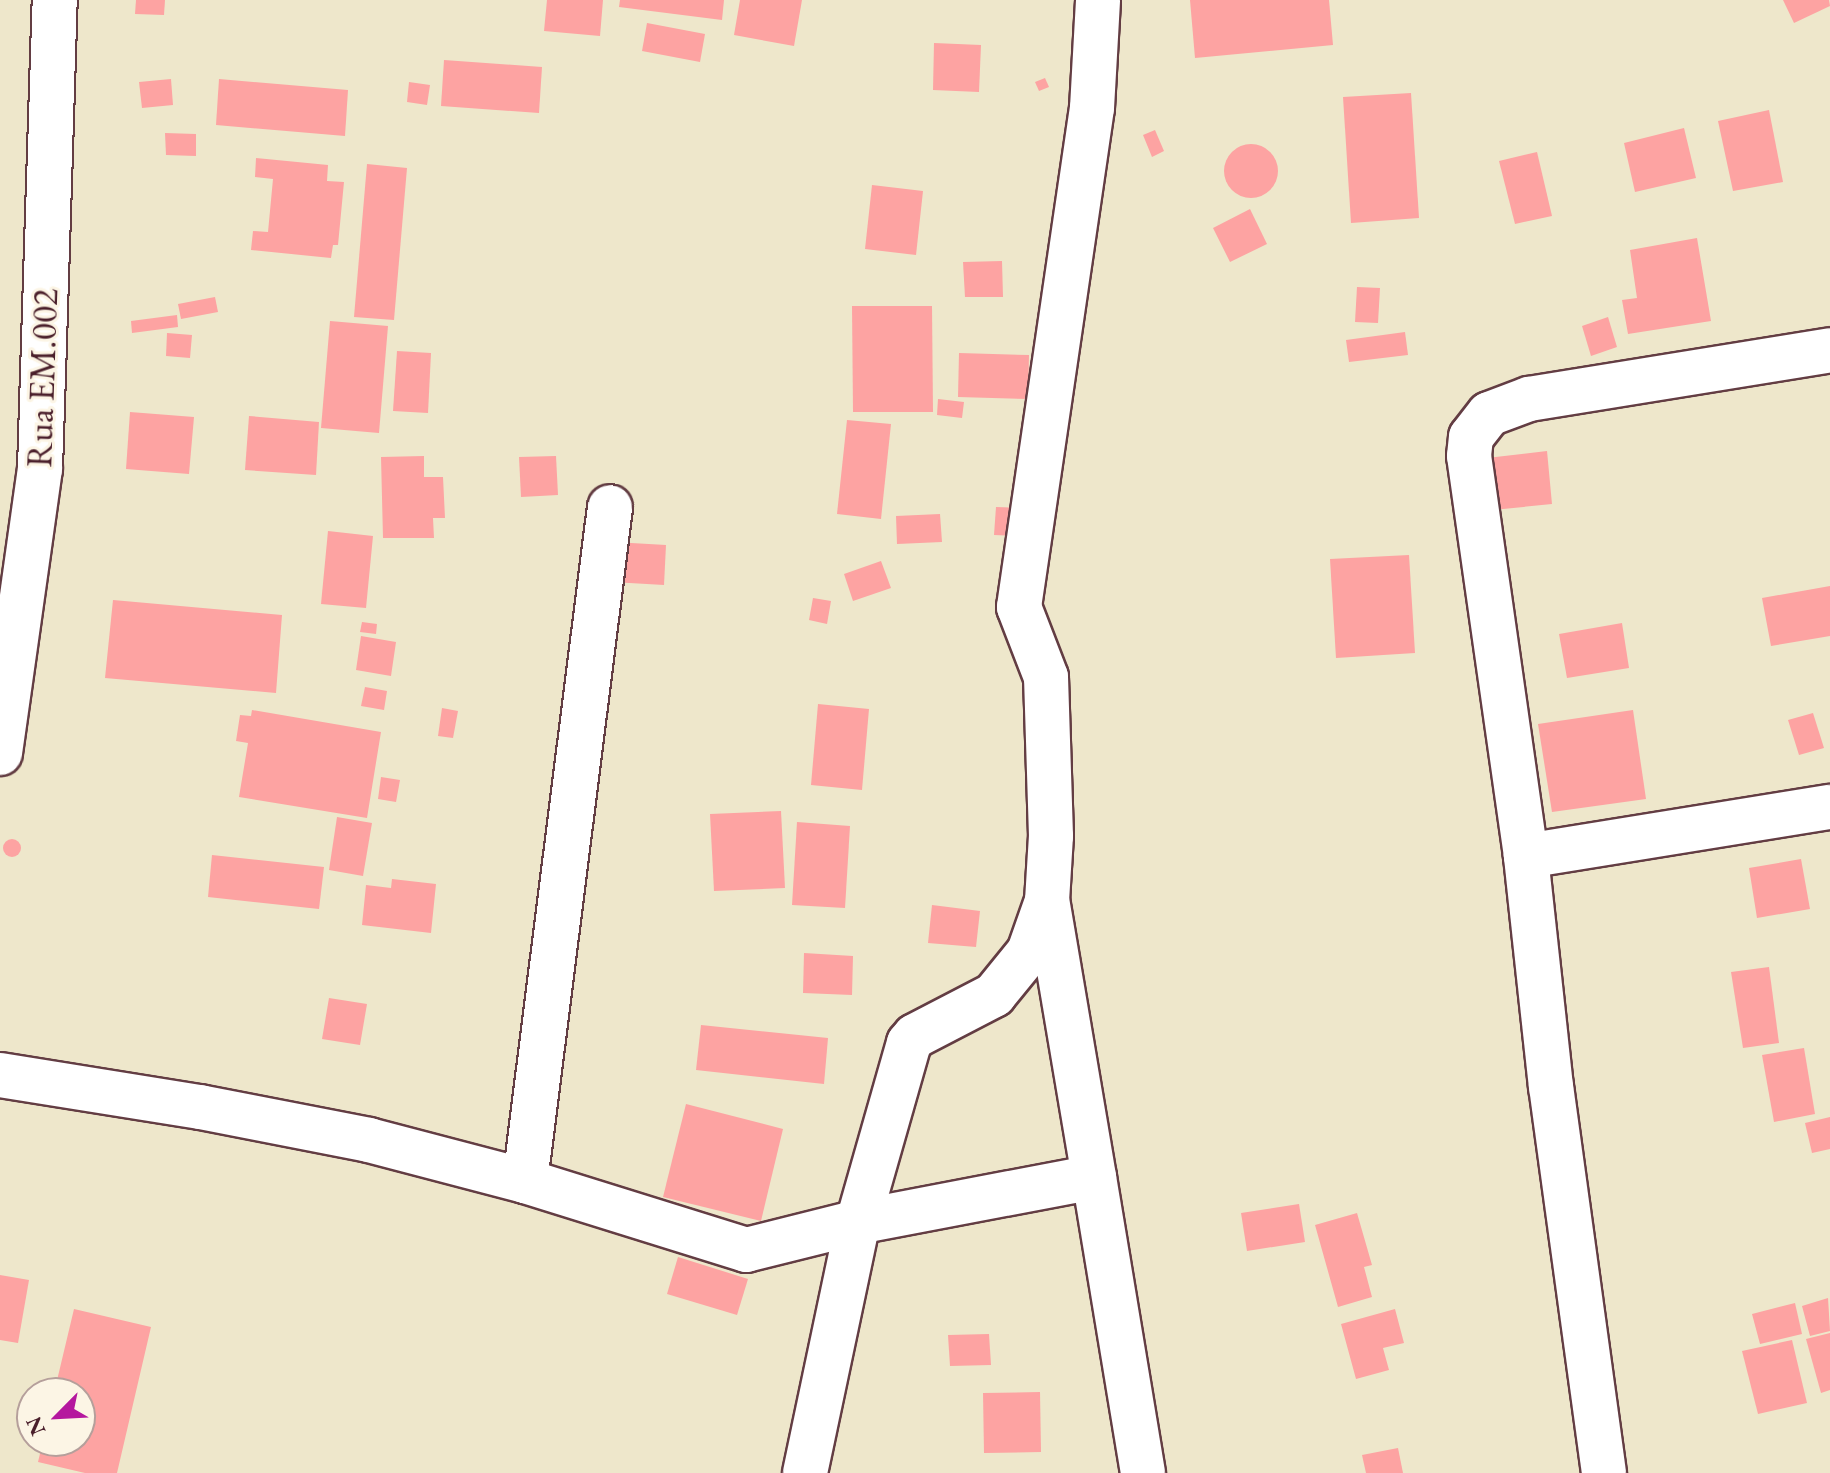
<!DOCTYPE html>
<html>
<head>
<meta charset="utf-8">
<style>
  body { margin:0 }
  #map { position:relative; width:1830px; height:1473px; overflow:hidden; background:#eee7cb; font-family:"EB Garamond",serif }
  div>[style] { position:absolute }
  .building>* { inset:0; background:#fda3a2 }
  .round { border-radius:50% }
  .roads { filter:drop-shadow(2px 0 #633d43) drop-shadow(-2px 0 #633d43) drop-shadow(0 2px #633d43) drop-shadow(0 -2px #633d43) }
  .minor>* { height:44px; margin:-22px; padding:0 22px; transform-origin:22px; border-radius:22px; background:#fff }
  .tertiary>* { height:44px; margin:-22px; padding:0 22px; transform-origin:22px; border-radius:22px; background:#fff }
  span { translate:-50% -50%; white-space:nowrap; text-align:center; line-height:1.15; -webkit-text-stroke:6px #fcf5e5; paint-order:stroke }
  .street-label { font-size:36px; color:#4a1f2b }
  .north { position:absolute; left:16px; top:1377px; width:80px; height:80px; box-sizing:border-box; background:#fcf5e5; border:2px solid #b59f9b; border-radius:50%; rotate:246deg; font-size:22px; font-weight:700; line-height:32px; text-align:center; color:#4a1f2b }
  .north::after { content:''; display:block; margin:auto; width:28px; height:36px; background:#b5179e; clip-path:polygon(50% 0,100% 100%,50% 72%,0 100%) }
</style>
</head>
<body>
<div id="map">
  <div class="building">
    <div style="clip-path:polygon(136px 0,165px 0,164px 15px,135px 14px)"></div>
    <div style="clip-path:polygon(547px 0,603px 0,600px 36px,544px 31px)"></div>
    <div style="clip-path:polygon(620px 0,724px 0,722px 20px,619px 7px)"></div>
    <div style="clip-path:polygon(740px 0,802px 0,794px 46px,734px 35px)"></div>
    <div style="clip-path:polygon(1190px 0,1329px 0,1333px 45px,1195px 58px)"></div>
    <div style="clip-path:polygon(1783px 0,1829px 0,1830px 6px,1794px 23px)"></div>
    <div style="clip-path:polygon(647px 23px,705px 34px,700px 62px,642px 51px)"></div>
    <div style="clip-path:polygon(934px 43px,981px 45px,979px 92px,933px 90px)"></div>
    <div style="clip-path:polygon(444px 60px,542px 67px,539px 113px,441px 106px)"></div>
    <div style="clip-path:polygon(1045px 78px,1049px 87px,1039px 91px,1035px 82px)"></div>
    <div style="clip-path:polygon(171px 79px,173px 105px,142px 108px,139px 82px)"></div>
    <div style="clip-path:polygon(219px 79px,348px 90px,345px 136px,216px 125px)"></div>
    <div style="clip-path:polygon(409px 82px,430px 85px,427px 105px,407px 102px)"></div>
    <div style="clip-path:polygon(1411px 93px,1419px 218px,1351px 223px,1343px 97px)"></div>
    <div style="clip-path:polygon(1769px 110px,1783px 182px,1733px 191px,1718px 121px)"></div>
    <div style="clip-path:polygon(1684px 128px,1696px 178px,1635px 192px,1624px 143px)"></div>
    <div style="clip-path:polygon(1155px 130px,1164px 151px,1152px 157px,1143px 135px)"></div>
    <div style="clip-path:polygon(165px 133px,196px 134px,196px 156px,166px 155px)"></div>
    <div class="round" style="left:1224px;top:144px;width:54px;height:54px"></div>
    <div style="clip-path:polygon(1537px 152px,1552px 216px,1515px 224px,1499px 161px)"></div>
    <div style="clip-path:polygon(256px 158px,328px 165px,327px 181px,344px 182px,338px 245px,333px 245px,331px 258px,251px 250px,253px 231px,268px 232px,273px 179px,255px 177px)"></div>
    <div style="clip-path:polygon(367px 164px,407px 168px,394px 320px,354px 317px)"></div>
    <div style="clip-path:polygon(872px 185px,923px 191px,916px 255px,865px 249px)"></div>
    <div style="clip-path:polygon(1250px 209px,1267px 244px,1230px 262px,1213px 228px)"></div>
    <div style="clip-path:polygon(1697px 238px,1711px 321px,1628px 334px,1622px 300px,1637px 298px,1630px 250px)"></div>
    <div style="clip-path:polygon(1002px 261px,1003px 297px,965px 297px,963px 262px)"></div>
    <div style="clip-path:polygon(1357px 287px,1380px 288px,1378px 323px,1355px 322px)"></div>
    <div style="clip-path:polygon(215px 297px,218px 312px,181px 319px,178px 304px)"></div>
    <div style="clip-path:polygon(852px 306px,932px 306px,933px 412px,853px 412px)"></div>
    <div style="clip-path:polygon(177px 315px,178px 327px,132px 333px,131px 321px)"></div>
    <div style="clip-path:polygon(1608px 317px,1617px 347px,1591px 356px,1582px 326px)"></div>
    <div style="clip-path:polygon(330px 321px,388px 326px,379px 433px,321px 428px)"></div>
    <div style="clip-path:polygon(1405px 332px,1408px 355px,1349px 362px,1346px 340px)"></div>
    <div style="clip-path:polygon(167px 333px,192px 335px,190px 358px,166px 356px)"></div>
    <div style="clip-path:polygon(397px 351px,431px 353px,428px 413px,393px 411px)"></div>
    <div style="clip-path:polygon(959px 353px,1029px 355px,1028px 399px,958px 397px)"></div>
    <div style="clip-path:polygon(938px 399px,964px 402px,962px 418px,937px 415px)"></div>
    <div style="clip-path:polygon(130px 412px,194px 417px,189px 474px,126px 469px)"></div>
    <div style="clip-path:polygon(249px 416px,319px 422px,316px 475px,245px 470px)"></div>
    <div style="clip-path:polygon(847px 420px,891px 424px,881px 519px,837px 514px)"></div>
    <div style="clip-path:polygon(1547px 451px,1552px 504px,1493px 510px,1487px 458px)"></div>
    <div style="clip-path:polygon(424px 456px,424px 477px,443px 477px,445px 518px,433px 518px,434px 538px,383px 538px,381px 457px)"></div>
    <div style="clip-path:polygon(556px 456px,558px 495px,521px 497px,519px 457px)"></div>
    <div style="clip-path:polygon(996px 507px,1022px 508px,1020px 536px,994px 535px)"></div>
    <div style="clip-path:polygon(940px 514px,942px 542px,897px 544px,896px 516px)"></div>
    <div style="clip-path:polygon(328px 531px,373px 536px,366px 608px,321px 604px)"></div>
    <div style="clip-path:polygon(614px 542px,666px 545px,664px 585px,612px 582px)"></div>
    <div style="clip-path:polygon(1409px 555px,1415px 653px,1336px 658px,1330px 559px)"></div>
    <div style="clip-path:polygon(881px 561px,891px 588px,853px 601px,844px 574px)"></div>
    <div style="clip-path:polygon(1830px 586px,1830px 636px,1771px 646px,1762px 598px)"></div>
    <div style="clip-path:polygon(813px 598px,831px 601px,827px 624px,809px 620px)"></div>
    <div style="clip-path:polygon(113px 600px,282px 615px,276px 693px,105px 678px)"></div>
    <div style="clip-path:polygon(362px 622px,377px 624px,376px 634px,360px 632px)"></div>
    <div style="clip-path:polygon(1622px 623px,1629px 668px,1567px 678px,1559px 634px)"></div>
    <div style="clip-path:polygon(361px 636px,396px 642px,391px 676px,356px 670px)"></div>
    <div style="clip-path:polygon(365px 687px,387px 691px,384px 710px,361px 706px)"></div>
    <div style="clip-path:polygon(818px 704px,869px 709px,862px 790px,811px 785px)"></div>
    <div style="clip-path:polygon(442px 708px,458px 711px,453px 738px,438px 736px)"></div>
    <div style="clip-path:polygon(252px 710px,381px 732px,367px 818px,239px 797px,248px 743px,236px 741px,240px 715px,251px 716px)"></div>
    <div style="clip-path:polygon(1633px 710px,1646px 799px,1552px 812px,1538px 724px)"></div>
    <div style="clip-path:polygon(1813px 713px,1824px 748px,1799px 755px,1788px 720px)"></div>
    <div style="clip-path:polygon(381px 777px,400px 780px,396px 802px,378px 799px)"></div>
    <div style="clip-path:polygon(781px 811px,785px 888px,714px 891px,710px 814px)"></div>
    <div style="clip-path:polygon(337px 817px,372px 823px,363px 876px,329px 870px)"></div>
    <div style="clip-path:polygon(797px 822px,850px 826px,845px 908px,792px 905px)"></div>
    <div class="round" style="left:3px;top:839px;width:18px;height:18px"></div>
    <div style="clip-path:polygon(212px 855px,324px 867px,319px 909px,208px 897px)"></div>
    <div style="clip-path:polygon(1801px 859px,1810px 909px,1757px 918px,1749px 868px)"></div>
    <div style="clip-path:polygon(392px 879px,436px 884px,431px 933px,362px 925px,366px 885px,391px 888px)"></div>
    <div style="clip-path:polygon(932px 905px,980px 911px,976px 947px,928px 943px)"></div>
    <div style="clip-path:polygon(804px 953px,853px 956px,852px 995px,803px 993px)"></div>
    <div style="clip-path:polygon(1769px 967px,1779px 1043px,1743px 1048px,1731px 972px)"></div>
    <div style="clip-path:polygon(329px 998px,367px 1004px,360px 1045px,322px 1039px)"></div>
    <div style="clip-path:polygon(701px 1025px,828px 1038px,824px 1084px,696px 1070px)"></div>
    <div style="clip-path:polygon(1804px 1048px,1815px 1114px,1774px 1122px,1762px 1055px)"></div>
    <div style="clip-path:polygon(686px 1104px,783px 1129px,761px 1221px,663px 1197px)"></div>
    <div style="clip-path:polygon(1830px 1117px,1830px 1149px,1812px 1153px,1805px 1123px)"></div>
    <div style="clip-path:polygon(1299px 1204px,1305px 1242px,1247px 1251px,1241px 1213px)"></div>
    <div style="clip-path:polygon(1357px 1213px,1372px 1265px,1364px 1267px,1372px 1297px,1338px 1307px,1315px 1225px)"></div>
    <div style="clip-path:polygon(678px 1257px,748px 1279px,737px 1315px,667px 1294px)"></div>
    <div style="clip-path:polygon(0 1275px,29px 1280px,18px 1343px,0 1340px)"></div>
    <div style="clip-path:polygon(1828px 1298px,1830px 1331px,1810px 1336px,1802px 1306px)"></div>
    <div style="clip-path:polygon(1795px 1303px,1802px 1334px,1760px 1344px,1752px 1314px)"></div>
    <div style="clip-path:polygon(74px 1309px,151px 1327px,117px 1473px,85px 1473px,38px 1462px,43px 1441px,80px 1441px,80px 1393px,54px 1393px)"></div>
    <div style="clip-path:polygon(1395px 1309px,1404px 1343px,1383px 1348px,1389px 1370px,1356px 1379px,1341px 1324px)"></div>
    <div style="clip-path:polygon(1830px 1333px,1830px 1390px,1821px 1393px,1806px 1339px)"></div>
    <div style="clip-path:polygon(989px 1334px,991px 1365px,950px 1366px,948px 1335px)"></div>
    <div style="clip-path:polygon(1792px 1340px,1807px 1403px,1758px 1414px,1742px 1351px)"></div>
    <div style="clip-path:polygon(1040px 1392px,1041px 1452px,984px 1453px,983px 1393px)"></div>
    <div style="clip-path:polygon(1398px 1448px,1403px 1473px,1366px 1473px,1362px 1455px)"></div>
  </div>
  <div class="roads">
    <div class="minor">
      <div style="left:1526px;top:856px;width:308px;rotate:-9.2deg"></div>
      <div style="left:0;top:1075px;width:203px;rotate:9.1deg"></div>
      <div style="left:200px;top:1107px;width:172px;rotate:11deg"></div>
      <div style="left:369px;top:1140px;width:161px;rotate:14.7deg"></div>
      <div style="left:525px;top:1181px;width:232px;rotate:17.3deg"></div>
      <div style="left:746px;top:1250px;width:115px;rotate:-14deg"></div>
      <div style="left:858px;top:1222px;width:240px;rotate:-10.8deg"></div>
      <div style="left:1094px;top:1177px;width:277px;rotate:-99.6deg"></div>
      <div style="left:1094px;top:1177px;width:300px;rotate:80.6deg"></div>
      <div style="left:525px;top:1181px;width:679px;rotate:-82.81deg"></div>
      <div style="left:805px;top:1473px;width:257px;rotate:-78.1deg"></div>
      <div style="left:858px;top:1222px;width:186px;rotate:-74.1deg"></div>
      <div style="left:909px;top:1043px;width:9px;rotate:-49deg"></div>
      <div style="left:915px;top:1036px;width:89px;rotate:-27.4deg"></div>
      <div style="left:994px;top:995px;width:55px;rotate:-50.9deg"></div>
      <div style="left:1029px;top:952px;width:54px;rotate:-70.6deg"></div>
      <div style="left:1047px;top:901px;width:65px;rotate:-86.5deg"></div>
      <div style="left:1051px;top:836px;width:159px;rotate:-91.8deg"></div>
      <div style="left:1046px;top:677px;width:75px;rotate:-111.1deg"></div>
      <div style="left:1019px;top:607px;width:504px;rotate:-81.68deg"></div>
      <div style="left:1092px;top:108px;width:108px;rotate:-86.8deg"></div>
      <div style="left:1604px;top:1473px;width:390px;rotate:-97.8deg"></div>
      <div style="left:1551px;top:1087px;width:232px;rotate:-96.2deg"></div>
      <div style="left:1526px;top:856px;width:404px;rotate:-98.1deg"></div>
      <div style="left:1469px;top:456px;width:19px;rotate:-84deg"></div>
      <div style="left:1471px;top:437px;width:29px;rotate:-52deg"></div>
      <div style="left:1489px;top:414px;width:43px;rotate:-20.6deg"></div>
      <div style="left:1529px;top:399px;width:305px;rotate:-9.2deg"></div>
    </div>
    <div class="tertiary">
      <div style="left:0;top:753px;width:287px;rotate:-82deg"></div>
      <div style="left:40px;top:469px;width:469px;rotate:-88.2deg"></div>
    </div>
  </div>
  <div class="street-label">
    <span style="left:42px;top:378px;rotate:-88deg">Rua EM.002</span>
  </div>
  <div class="north">N</div>
</div>
</body>
</html>
